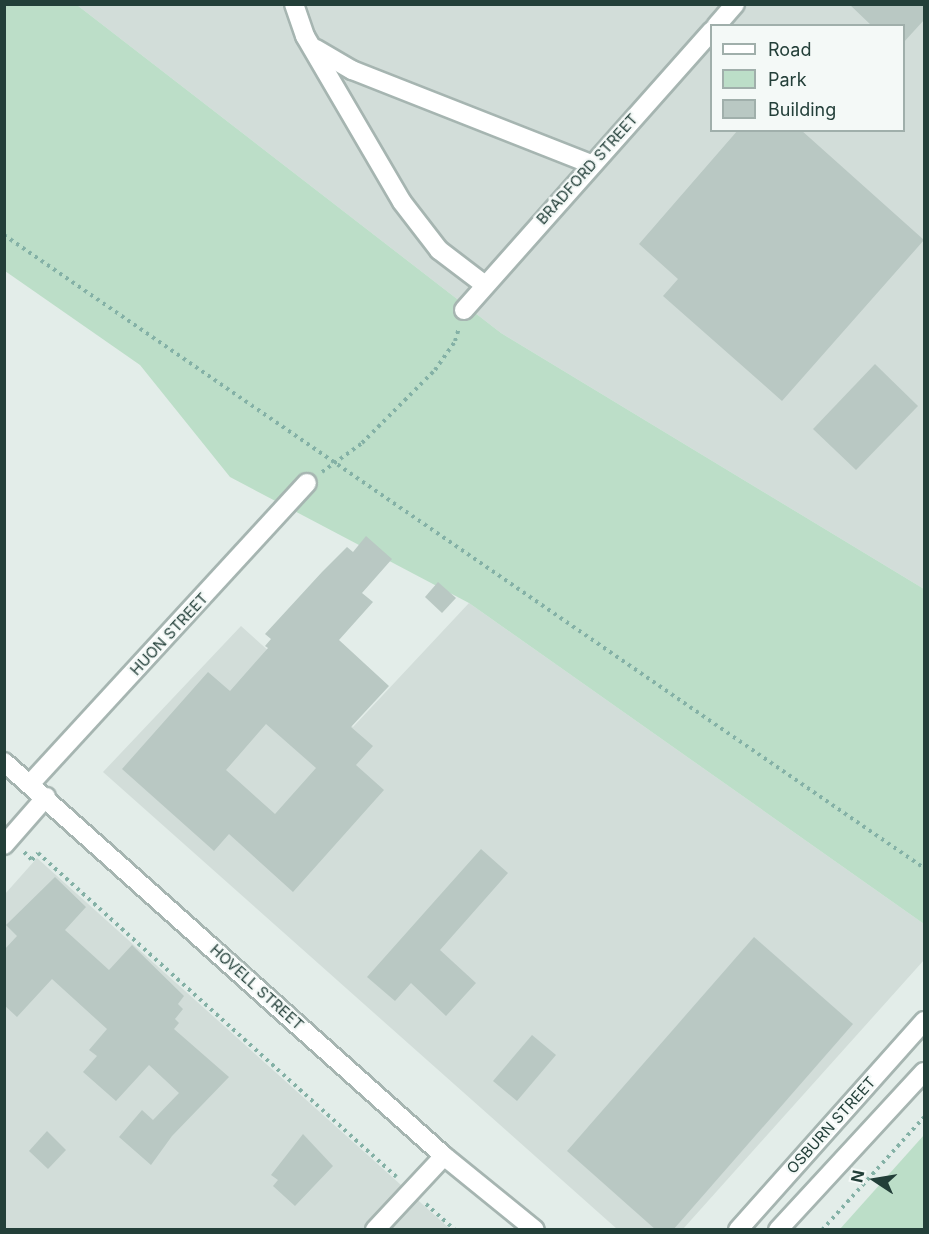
<!DOCTYPE html>
<html>
<head>
<meta charset="utf-8">
<style>
  body { margin:0 }
  #map { position:relative; width:929px; height:1234px; overflow:hidden; background:#e3ede9; font-family:Inter,sans-serif }
  div>[style] { position:absolute }
  .built>* { inset:0; background:#d2ddd9 }
  .green>* { inset:0; background:#bcdec8 }
  .building>* { inset:0; background:#b9c8c3 }
  .path>* { height:4px; margin-top:-2px; transform-origin:0; background:repeating-linear-gradient(90deg,#84b1a6 0 3px,transparent 0 7.5px) }
  .roads { filter:drop-shadow(2px 0 #a6b5b1) drop-shadow(-2px 0 #a6b5b1) drop-shadow(0 2px #a6b5b1) drop-shadow(0 -2px #a6b5b1) }
  .minor>* { height:18px; margin:-9px; padding:0 9px; transform-origin:9px; border-radius:9px; background:#fff }
  span { translate:-50% -50%; white-space:nowrap; text-align:center; line-height:1.15; -webkit-text-stroke:4.5px #f4f9f7; paint-order:stroke }
  .street-label { font-size:15px; color:#233f39 }
  .frame { position:absolute; inset:0; border:6px solid #233f39; pointer-events:none }
  .legend { position:absolute; left:710px; top:24px; width:195px; height:108px; box-sizing:border-box; background:#f4f9f7; border:2px solid #a0afab; margin:0; padding:8px 10px; list-style:none; font-size:18px; color:#233f39 }
  .legend li { display:flex; align-items:center; gap:12px; height:30px }
  .legend b { width:30px; border:2px solid #a0afab }
  .north { position:absolute; left:845px; top:1150px; width:60px; height:60px; -webkit-text-stroke:4px #f4f9f7; paint-order:stroke; rotate:282deg; font-size:16px; font-weight:700; line-height:24px; text-align:center; color:#233f39 }
  .north::after { content:''; display:block; margin:auto; width:21px; height:27px; background:#233f39; clip-path:polygon(50% 0,100% 100%,50% 72%,0 100%) }
</style>
</head>
<body>
<div id="map">
  <div class="built">
    <div style="clip-path:polygon(evenodd,77px 5px,924px 5px,924px 589px,501px 333px,77px 5px,712px 26px,904px 26px,904px 130px,712px 130px,712px 26px)"></div>
    <div style="clip-path:polygon(469px 603px,924px 924px,924px 960px,683px 1229px,617px 1229px,103px 772px,241px 626px,353px 727px)"></div>
    <div style="clip-path:polygon(37px 858px,450px 1229px,5px 1230px,5px 894px)"></div>
  </div>
  <div class="green">
    <div style="clip-path:polygon(5px 5px,77px 5px,501px 333px,924px 589px,924px 924px,469px 603px,230px 477px,140px 365px,5px 271px)"></div>
    <div style="clip-path:polygon(924px 1135px,924px 1229px,840px 1229px)"></div>
  </div>
  <div class="building">
    <div style="clip-path:polygon(849px 4px,924px 4px,924px 20px,903px 43px,903px 26px,872px 26px)"></div>
    <div style="clip-path:polygon(738px 130px,801px 130px,924px 240px,782px 401px,663px 296px,678px 279px,639px 244px)"></div>
    <div style="clip-path:polygon(875px 364px,918px 406px,856px 470px,813px 429px)"></div>
    <div style="clip-path:polygon(evenodd,366px 536px,392px 559px,362px 593px,373px 602px,339px 640px,389px 686px,351px 727px,373px 746px,356px 765px,384px 790px,293px 892px,229px 834px,214px 851px,122px 769px,208px 672px,230px 691px,268px 648px,265px 646px,271px 639px,265px 634px,322px 572px,347px 547px,353px 552px,366px 536px,266px 724px,316px 768px,275px 814px,226px 770px,266px 724px)"></div>
    <div style="clip-path:polygon(438px 582px,456px 598px,442px 613px,425px 597px)"></div>
    <div style="clip-path:polygon(481px 849px,508px 873px,440px 950px,476px 983px,446px 1016px,411px 983px,395px 1001px,367px 977px)"></div>
    <div style="clip-path:polygon(55px 877px,86px 907px,65px 930px,109px 970px,132px 945px,184px 996px,178px 1004px,183px 1009px,175px 1019px,179px 1023px,174px 1029px,229px 1077px,172px 1136px,151px 1165px,119px 1137px,142px 1110px,153px 1120px,179px 1093px,149px 1065px,116px 1101px,83px 1072px,97px 1056px,89px 1050px,107px 1029px,52px 979px,17px 1017px,4px 1005px,4px 950px,17px 936px,6px 925px)"></div>
    <div style="clip-path:polygon(754px 937px,853px 1024px,673px 1230px,656px 1230px,567px 1151px)"></div>
    <div style="clip-path:polygon(532px 1035px,556px 1055px,517px 1101px,493px 1081px)"></div>
    <div style="clip-path:polygon(47px 1131px,66px 1150px,48px 1169px,29px 1151px)"></div>
    <div style="clip-path:polygon(303px 1134px,333px 1166px,295px 1206px,273px 1186px,278px 1180px,271px 1175px)"></div>
  </div>
  <div class="path">
    <div style="left:4px;top:235px;width:1117px;rotate:34.53deg"></div>
    <div style="left:322px;top:472px;width:49px;rotate:-35.9deg"></div>
    <div style="left:362px;top:443px;width:103px;rotate:-45deg"></div>
    <div style="left:435px;top:370px;width:35px;rotate:-55deg"></div>
    <div style="left:455px;top:341px;width:14px;rotate:-73deg"></div>
    <div style="left:24px;top:852px;width:11px;rotate:45deg"></div>
    <div style="left:32px;top:860px;width:9px;rotate:-49deg"></div>
    <div style="left:38px;top:853px;width:483px;rotate:42.1deg"></div>
    <div style="left:426px;top:1204px;width:39px;rotate:42deg"></div>
    <div style="left:822px;top:1230px;width:152px;rotate:-47.9deg"></div>
  </div>
  <div class="roads">
    <div class="minor">
      <div style="left:294px;top:4px;width:34px;rotate:71deg"></div>
      <div style="left:305px;top:36px;width:192px;rotate:59.7deg"></div>
      <div style="left:402px;top:202px;width:61px;rotate:52.4deg"></div>
      <div style="left:439px;top:250px;width:58px;rotate:37.3deg"></div>
      <div style="left:716px;top:26px;width:29px;rotate:-49deg"></div>
      <div style="left:316px;top:49px;width:42px;rotate:30.3deg"></div>
      <div style="left:352px;top:70px;width:257px;rotate:21.5deg"></div>
      <div style="left:464px;top:310px;width:373px;rotate:-48.4deg"></div>
      <div style="left:4px;top:762px;width:591px;rotate:41.84deg"></div>
      <div style="left:444px;top:1156px;width:117px;rotate:39.1deg"></div>
      <div style="left:30px;top:784px;width:409px;rotate:-47.4deg"></div>
      <div style="left:4px;top:845px;width:64px;rotate:-48.8deg"></div>
      <div style="left:375px;top:1230px;width:101px;rotate:-47deg"></div>
      <div style="left:738px;top:1230px;width:280px;rotate:-48.3deg"></div>
      <div style="left:778px;top:1230px;width:215px;rotate:-47.3deg"></div>
    </div>
  </div>
  <div class="street-label">
    <span style="left:587px;top:169px;rotate:-48deg">BRADFORD STREET</span>
    <span style="left:169px;top:634px;rotate:-47deg">HUON STREET</span>
    <span style="left:257px;top:987px;rotate:42deg">HOVELL STREET</span>
    <span style="left:831px;top:1125px;rotate:-48deg">OSBURN STREET</span>
  </div>
  <div class="frame"></div>
  <ul class="legend">
  <li><b style="height:8px;background:#fff"></b>Road</li>
  <li><b style="height:16px;background:#bcdec8"></b>Park</li>
  <li><b style="height:16px;background:#b9c8c3"></b>Building</li>
  </ul>
  <div class="north">N</div>
</div>
</body>
</html>
